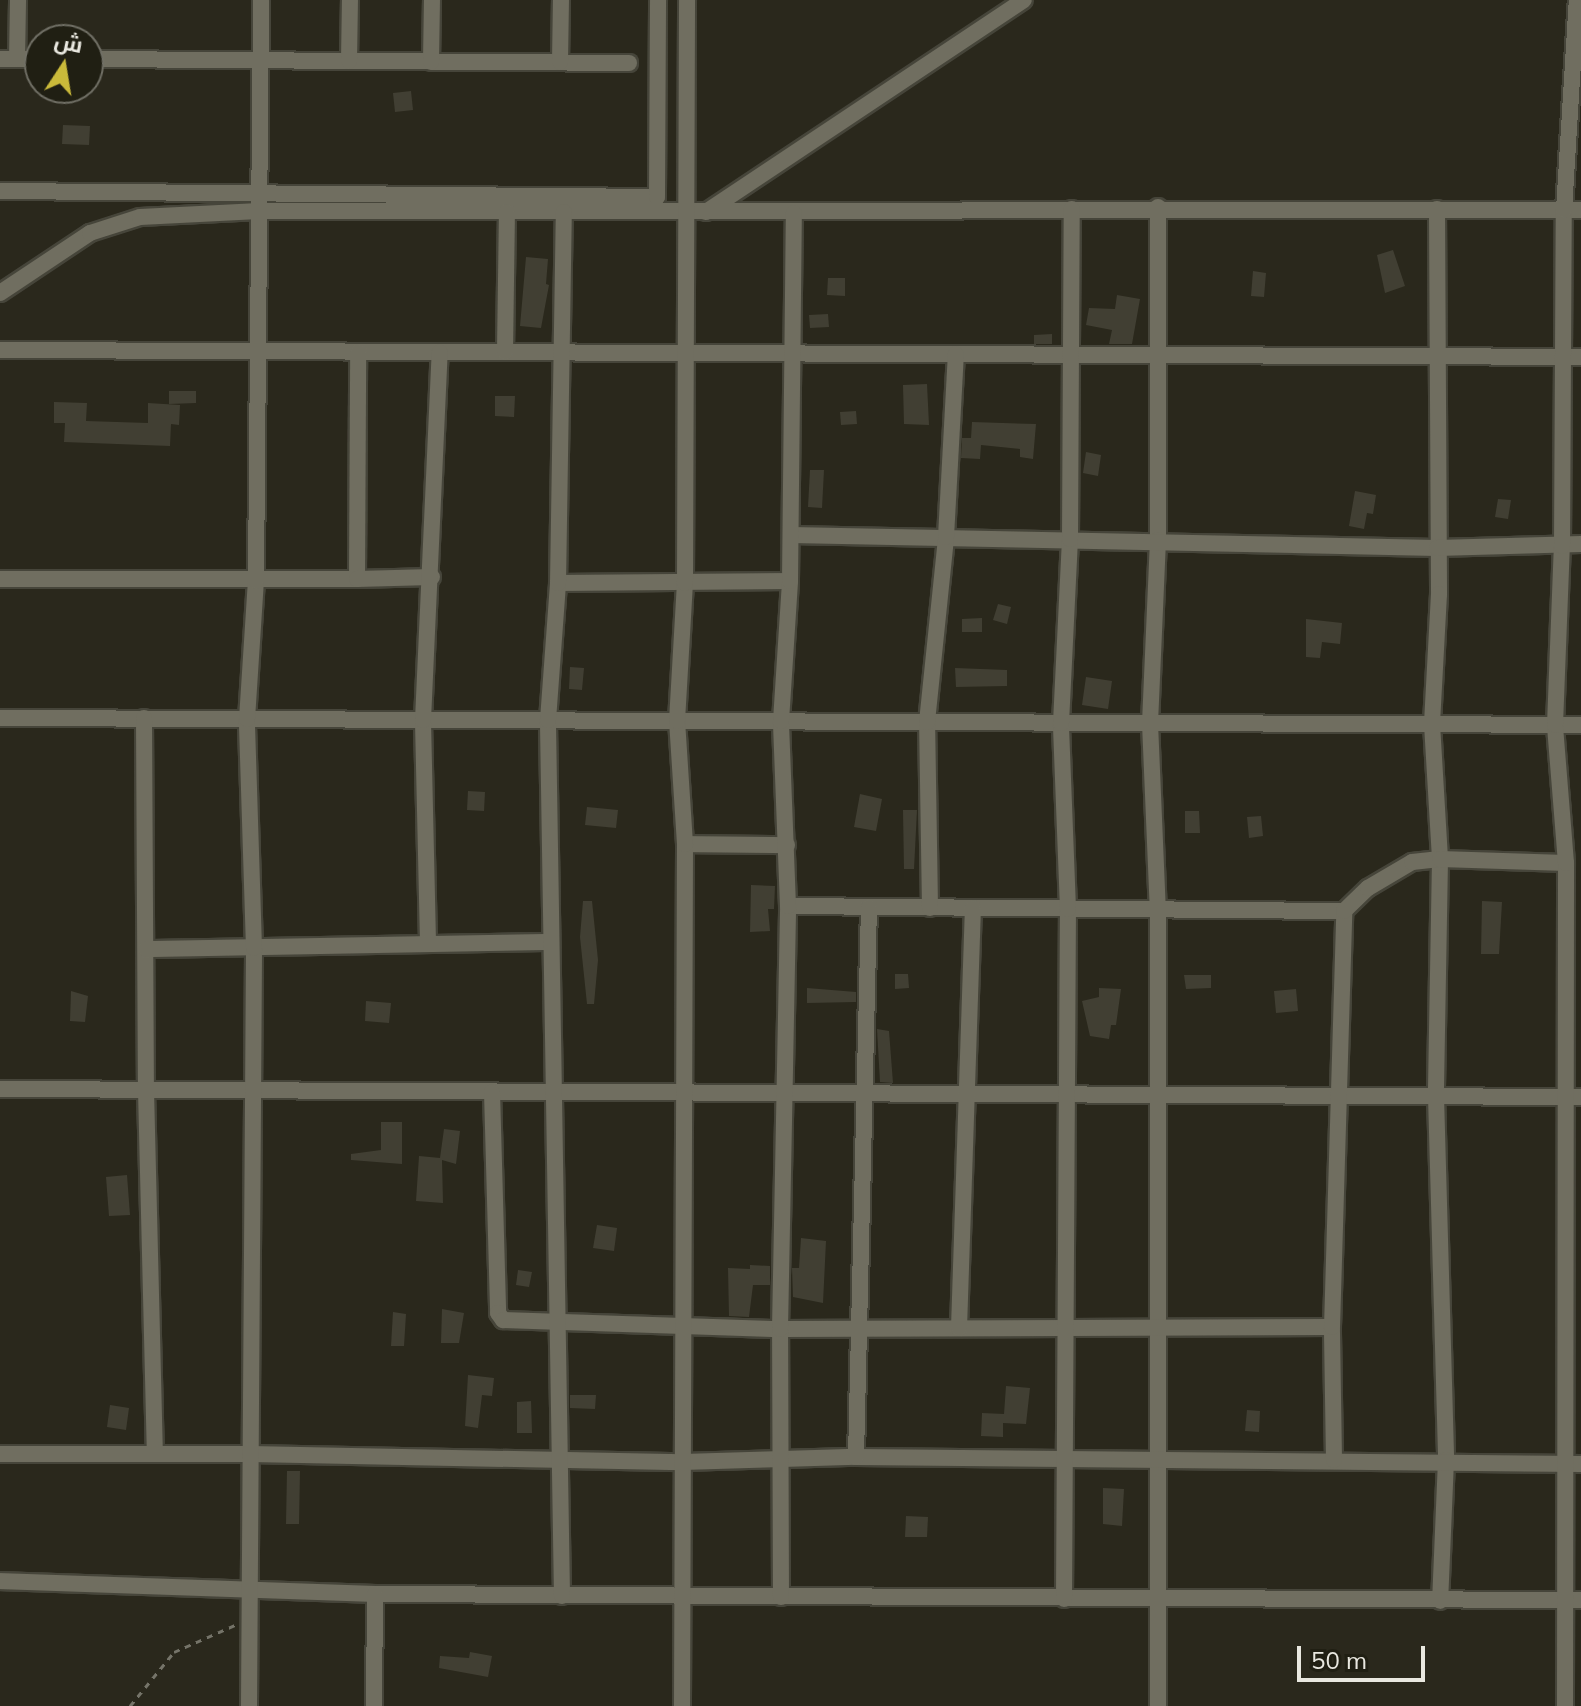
<!DOCTYPE html>
<html>
<head>
<meta charset="utf-8">
<style>
  body { margin:0 }
  #map { position:relative; width:1581px; height:1706px; overflow:hidden; background:#2a281c; font-family:Mulish,Cairo,sans-serif }
  div>[style] { position:absolute }
  .building>* { inset:0; background:#413f33 }
  .path>* { height:3px; margin-top:-1.5px; transform-origin:0; background:repeating-linear-gradient(90deg,#757469 0 6px,transparent 0 12px) }
  .roads { filter:drop-shadow(2px 0 #46453a) drop-shadow(-2px 0 #46453a) drop-shadow(0 2px #46453a) drop-shadow(0 -2px #46453a) }
  .minor>* { height:16px; margin:-8px; padding:0 8px; transform-origin:8px; border-radius:8px; background:#706e60 }
  span { translate:-50% -50%; white-space:nowrap; text-align:center; line-height:1.15; -webkit-text-stroke:6px #201f13; paint-order:stroke }
  .north { position:absolute; left:24px; top:24px; width:80px; height:80px; box-sizing:border-box; background:#201f13; border:2px solid #706f65; border-radius:50%; rotate:12deg; font-size:22px; font-weight:700; line-height:32px; text-align:center; color:#e9e8e0 }
  .north::after { content:''; display:block; margin:auto; width:28px; height:36px; background:#caba3a; clip-path:polygon(50% 0,100% 100%,50% 72%,0 100%) }
  .scale { position:absolute; left:1297px; top:1646px; width:128px; height:36px; box-sizing:border-box; border:4px solid #e9e8e0; border-top:0; padding-left:10px; font-size:24px; line-height:28px; white-space:nowrap; color:#e9e8e0; -webkit-text-stroke:6px #201f13; paint-order:stroke }
</style>
</head>
<body>
<div id="map">
  <div class="building">
    <div style="clip-path:polygon(411px 91px,413px 110px,395px 112px,393px 93px)"></div>
    <div style="clip-path:polygon(63px 125px,90px 126px,89px 145px,62px 144px)"></div>
    <div style="clip-path:polygon(1393px 250px,1405px 286px,1385px 293px,1377px 255px)"></div>
    <div style="clip-path:polygon(526px 257px,548px 259px,546px 284px,549px 285px,541px 328px,520px 326px)"></div>
    <div style="clip-path:polygon(1253px 271px,1266px 273px,1264px 297px,1251px 296px)"></div>
    <div style="clip-path:polygon(828px 278px,845px 278px,845px 296px,827px 295px)"></div>
    <div style="clip-path:polygon(1117px 295px,1140px 299px,1132px 344px,1109px 344px,1112px 330px,1086px 325px,1089px 308px,1115px 309px)"></div>
    <div style="clip-path:polygon(828px 314px,829px 327px,810px 328px,809px 315px)"></div>
    <div style="clip-path:polygon(1052px 334px,1052px 344px,1034px 344px,1034px 335px)"></div>
    <div style="clip-path:polygon(927px 384px,929px 425px,904px 424px,903px 385px)"></div>
    <div style="clip-path:polygon(169px 391px,196px 391px,196px 403px,169px 404px)"></div>
    <div style="clip-path:polygon(495px 396px,515px 396px,514px 417px,495px 416px)"></div>
    <div style="clip-path:polygon(54px 402px,87px 403px,86px 421px,148px 423px,148px 403px,180px 405px,179px 425px,171px 424px,170px 446px,64px 442px,65px 423px,54px 423px)"></div>
    <div style="clip-path:polygon(856px 411px,857px 424px,841px 425px,840px 412px)"></div>
    <div style="clip-path:polygon(972px 422px,1036px 424px,1033px 459px,1020px 457px,1020px 449px,981px 445px,980px 459px,961px 458px,962px 438px,971px 438px)"></div>
    <div style="clip-path:polygon(1086px 452px,1101px 455px,1098px 476px,1083px 473px)"></div>
    <div style="clip-path:polygon(810px 470px,824px 470px,822px 508px,808px 507px)"></div>
    <div style="clip-path:polygon(1355px 491px,1376px 495px,1373px 514px,1367px 513px,1364px 529px,1349px 526px)"></div>
    <div style="clip-path:polygon(1498px 499px,1511px 500px,1508px 519px,1495px 517px)"></div>
    <div style="clip-path:polygon(998px 604px,1011px 607px,1007px 624px,993px 620px)"></div>
    <div style="clip-path:polygon(982px 618px,982px 632px,962px 632px,962px 619px)"></div>
    <div style="clip-path:polygon(1306px 619px,1342px 623px,1340px 644px,1322px 642px,1320px 658px,1306px 657px)"></div>
    <div style="clip-path:polygon(570px 667px,584px 668px,582px 690px,569px 689px)"></div>
    <div style="clip-path:polygon(955px 668px,1007px 670px,1007px 686px,956px 687px)"></div>
    <div style="clip-path:polygon(1086px 677px,1112px 681px,1108px 709px,1082px 705px)"></div>
    <div style="clip-path:polygon(468px 791px,485px 792px,484px 811px,467px 810px)"></div>
    <div style="clip-path:polygon(860px 794px,882px 799px,876px 831px,854px 827px)"></div>
    <div style="clip-path:polygon(587px 807px,618px 810px,616px 828px,585px 825px)"></div>
    <div style="clip-path:polygon(903px 810px,917px 810px,914px 869px,904px 869px)"></div>
    <div style="clip-path:polygon(1185px 811px,1199px 811px,1200px 833px,1185px 833px)"></div>
    <div style="clip-path:polygon(1261px 816px,1263px 836px,1249px 838px,1247px 817px)"></div>
    <div style="clip-path:polygon(751px 885px,775px 886px,774px 909px,768px 909px,770px 931px,750px 932px)"></div>
    <div style="clip-path:polygon(583px 901px,592px 901px,598px 960px,594px 1004px,587px 1004px,580px 937px)"></div>
    <div style="clip-path:polygon(1482px 901px,1502px 902px,1499px 954px,1481px 954px)"></div>
    <div style="clip-path:polygon(895px 974px,908px 974px,909px 988px,895px 989px)"></div>
    <div style="clip-path:polygon(1184px 975px,1211px 975px,1211px 988px,1186px 989px)"></div>
    <div style="clip-path:polygon(807px 988px,856px 992px,856px 1002px,807px 1003px)"></div>
    <div style="clip-path:polygon(1099px 988px,1121px 989px,1116px 1025px,1111px 1025px,1109px 1039px,1090px 1036px,1082px 1001px,1099px 997px)"></div>
    <div style="clip-path:polygon(1296px 989px,1298px 1011px,1276px 1013px,1274px 991px)"></div>
    <div style="clip-path:polygon(71px 991px,88px 996px,85px 1022px,70px 1021px)"></div>
    <div style="clip-path:polygon(366px 1001px,391px 1003px,389px 1023px,365px 1021px)"></div>
    <div style="clip-path:polygon(877px 1029px,889px 1031px,893px 1083px,880px 1082px)"></div>
    <div style="clip-path:polygon(381px 1122px,402px 1122px,402px 1164px,351px 1160px,351px 1154px,381px 1150px)"></div>
    <div style="clip-path:polygon(444px 1129px,460px 1131px,456px 1164px,442px 1160px,443px 1203px,416px 1201px,419px 1156px,440px 1158px)"></div>
    <div style="clip-path:polygon(127px 1175px,130px 1215px,109px 1216px,106px 1177px)"></div>
    <div style="clip-path:polygon(597px 1225px,617px 1228px,614px 1251px,593px 1248px)"></div>
    <div style="clip-path:polygon(801px 1238px,826px 1241px,823px 1303px,793px 1297px,792px 1268px,799px 1268px)"></div>
    <div style="clip-path:polygon(750px 1265px,770px 1266px,770px 1285px,753px 1285px,749px 1317px,729px 1316px,728px 1268px,750px 1269px)"></div>
    <div style="clip-path:polygon(518px 1270px,532px 1272px,529px 1287px,516px 1285px)"></div>
    <div style="clip-path:polygon(442px 1309px,464px 1313px,459px 1343px,441px 1343px)"></div>
    <div style="clip-path:polygon(393px 1312px,406px 1314px,404px 1346px,391px 1346px)"></div>
    <div style="clip-path:polygon(468px 1375px,494px 1378px,492px 1396px,482px 1395px,478px 1428px,465px 1426px)"></div>
    <div style="clip-path:polygon(1006px 1386px,1030px 1388px,1026px 1424px,1003px 1423px,1003px 1437px,981px 1436px,982px 1413px,1004px 1414px)"></div>
    <div style="clip-path:polygon(570px 1395px,596px 1395px,595px 1409px,570px 1408px)"></div>
    <div style="clip-path:polygon(531px 1401px,532px 1433px,517px 1433px,517px 1402px)"></div>
    <div style="clip-path:polygon(110px 1405px,129px 1408px,126px 1430px,107px 1427px)"></div>
    <div style="clip-path:polygon(1247px 1410px,1260px 1411px,1259px 1432px,1245px 1431px)"></div>
    <div style="clip-path:polygon(287px 1471px,300px 1471px,299px 1524px,286px 1524px)"></div>
    <div style="clip-path:polygon(1103px 1488px,1124px 1489px,1122px 1526px,1103px 1524px)"></div>
    <div style="clip-path:polygon(906px 1516px,928px 1517px,927px 1537px,905px 1537px)"></div>
    <div style="clip-path:polygon(470px 1652px,492px 1656px,488px 1677px,439px 1668px,440px 1656px,469px 1658px)"></div>
  </div>
  <div class="path">
    <div style="left:130px;top:1706px;width:70px;rotate:-50.8deg"></div>
    <div style="left:174px;top:1652px;width:67px;rotate:-23.9deg"></div>
  </div>
  <div class="roads">
    <div class="minor">
      <div style="left:0;top:59px;width:40px"></div>
      <div style="left:17px;top:59px;width:59px;rotate:-89deg"></div>
      <div style="left:88px;top:59px;width:541px;rotate:0.42deg"></div>
      <div style="left:349px;top:61px;width:61px;rotate:-89.1deg"></div>
      <div style="left:431px;top:62px;width:62px;rotate:-89.1deg"></div>
      <div style="left:560px;top:62px;width:62px;rotate:-89.1deg"></div>
      <div style="left:0;top:191px;width:657px;rotate:0.52deg"></div>
      <div style="left:657px;top:197px;width:197px;rotate:-89.7deg"></div>
      <div style="left:1158px;top:207px;width:333px;rotate:90deg"></div>
      <div style="left:1158px;top:540px;width:183px;rotate:92.5deg"></div>
      <div style="left:1150px;top:723px;width:187px;rotate:87.6deg"></div>
      <div style="left:1158px;top:910px;width:796px;rotate:90deg"></div>
      <div style="left:1437px;top:209px;width:385px;rotate:89.7deg"></div>
      <div style="left:1439px;top:594px;width:130px;rotate:93.1deg"></div>
      <div style="left:1432px;top:724px;width:135px;rotate:86.6deg"></div>
      <div style="left:1440px;top:859px;width:237px;rotate:91deg"></div>
      <div style="left:1436px;top:1096px;width:364px;rotate:88.4deg"></div>
      <div style="left:1446px;top:1460px;width:141px;rotate:92.4deg"></div>
      <div style="left:706px;top:212px;width:382px;rotate:-33.7deg"></div>
      <div style="left:0;top:293px;width:108px;rotate:-33.7deg"></div>
      <div style="left:90px;top:233px;width:52px;rotate:-17.7deg"></div>
      <div style="left:140px;top:217px;width:119px;rotate:-2.9deg"></div>
      <div style="left:259px;top:211px;width:1322px;rotate:-0.04deg"></div>
      <div style="left:0;top:350px;width:1581px;rotate:0.25deg"></div>
      <div style="left:505px;top:352px;width:140px;rotate:-89.2deg"></div>
      <div style="left:791px;top:535px;width:646px;rotate:1.15deg"></div>
      <div style="left:1437px;top:548px;width:144px;rotate:-1.6deg"></div>
      <div style="left:0;top:579px;width:357px"></div>
      <div style="left:357px;top:579px;width:227px;rotate:-89.7deg"></div>
      <div style="left:357px;top:579px;width:75px;rotate:-1.5deg"></div>
      <div style="left:558px;top:583px;width:232px;rotate:-0.5deg"></div>
      <div style="left:0;top:718px;width:1581px;rotate:0.25deg"></div>
      <div style="left:144px;top:718px;width:372px;rotate:89.7deg"></div>
      <div style="left:146px;top:1090px;width:364px;rotate:88.6deg"></div>
      <div style="left:685px;top:844px;width:102px;rotate:0.6deg"></div>
      <div style="left:788px;top:906px;width:556px;rotate:0.52deg"></div>
      <div style="left:930px;top:908px;width:186px;rotate:-90.9deg"></div>
      <div style="left:927px;top:722px;width:186px;rotate:-84.1deg"></div>
      <div style="left:946px;top:537px;width:183px;rotate:-86.9deg"></div>
      <div style="left:428px;top:942px;width:222px;rotate:-91.3deg"></div>
      <div style="left:423px;top:720px;width:368px;rotate:-87.4deg"></div>
      <div style="left:146px;top:949px;width:405px;rotate:-1deg"></div>
      <div style="left:0;top:1089px;width:1581px;rotate:0.29deg"></div>
      <div style="left:492px;top:1092px;width:221px;rotate:88.4deg"></div>
      <div style="left:498px;top:1313px;width:9px;rotate:54deg"></div>
      <div style="left:503px;top:1320px;width:277px;rotate:1.9deg"></div>
      <div style="left:780px;top:1329px;width:552px;rotate:-0.21deg"></div>
      <div style="left:959px;top:1328px;width:420px;rotate:-88.1deg"></div>
      <div style="left:0;top:1454px;width:250px"></div>
      <div style="left:250px;top:1454px;width:433px;rotate:1.1deg"></div>
      <div style="left:683px;top:1462px;width:173px;rotate:-1.7deg"></div>
      <div style="left:856px;top:1457px;width:725px;rotate:0.55deg"></div>
      <div style="left:856px;top:1457px;width:550px;rotate:-88.65deg"></div>
      <div style="left:1334px;top:1460px;width:133px;rotate:-90.9deg"></div>
      <div style="left:1332px;top:1327px;width:416px;rotate:-88.3deg"></div>
      <div style="left:1344px;top:911px;width:33px;rotate:-44deg"></div>
      <div style="left:1368px;top:888px;width:51px;rotate:-30.6deg"></div>
      <div style="left:1412px;top:862px;width:28px;rotate:-6deg"></div>
      <div style="left:1440px;top:859px;width:126px;rotate:1.8deg"></div>
      <div style="left:0;top:1581px;width:375px;rotate:2deg"></div>
      <div style="left:375px;top:1594px;width:1206px;rotate:0.29deg"></div>
      <div style="left:562px;top:1596px;width:876px;rotate:-90.92deg"></div>
      <div style="left:548px;top:720px;width:137px;rotate:-85.8deg"></div>
      <div style="left:558px;top:583px;width:371px;rotate:-89.1deg"></div>
      <div style="left:781px;top:1597px;width:268px;rotate:-90.2deg"></div>
      <div style="left:780px;top:1329px;width:423px;rotate:-88.9deg"></div>
      <div style="left:788px;top:906px;width:185px;rotate:-92.2deg"></div>
      <div style="left:781px;top:721px;width:140px;rotate:-86.3deg"></div>
      <div style="left:790px;top:581px;width:368px;rotate:-89.4deg"></div>
      <div style="left:1064px;top:1599px;width:690px;rotate:-89.67deg"></div>
      <div style="left:1068px;top:909px;width:186px;rotate:-92.2deg"></div>
      <div style="left:1061px;top:723px;width:184px;rotate:-87.2deg"></div>
      <div style="left:1070px;top:539px;width:330px;rotate:-89.7deg"></div>
      <div style="left:249px;top:1706px;width:758px;rotate:-89.62deg"></div>
      <div style="left:254px;top:948px;width:229px;rotate:-91.8deg"></div>
      <div style="left:247px;top:719px;width:138px;rotate:-86.3deg"></div>
      <div style="left:256px;top:581px;width:581px;rotate:-89.51deg"></div>
      <div style="left:374px;top:1706px;width:112px;rotate:-89.5deg"></div>
      <div style="left:682px;top:1706px;width:862px;rotate:-89.8deg"></div>
      <div style="left:685px;top:844px;width:123px;rotate:-93.7deg"></div>
      <div style="left:677px;top:721px;width:138px;rotate:-86.7deg"></div>
      <div style="left:685px;top:583px;width:583px;rotate:-89.8deg"></div>
      <div style="left:1565px;top:1706px;width:843px;rotate:-89.93deg"></div>
      <div style="left:1566px;top:863px;width:138px;rotate:-94.6deg"></div>
      <div style="left:1555px;top:725px;width:179px;rotate:-87.8deg"></div>
      <div style="left:1562px;top:546px;width:336px;rotate:-89.7deg"></div>
      <div style="left:1564px;top:210px;width:210px;rotate:-86.5deg"></div>
    </div>
  </div>
  <div class="north">ش</div>
  <div class="scale">50 m</div>
</div>
</body>
</html>
